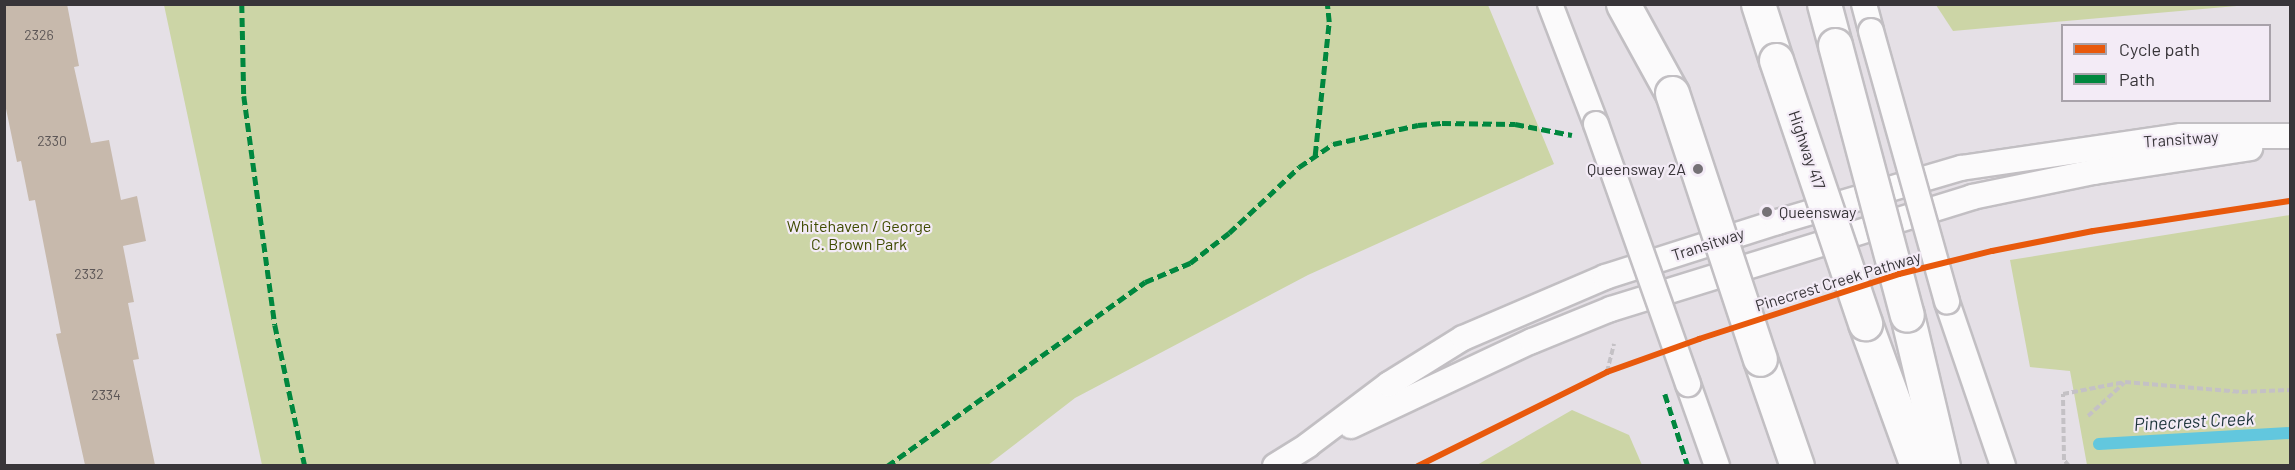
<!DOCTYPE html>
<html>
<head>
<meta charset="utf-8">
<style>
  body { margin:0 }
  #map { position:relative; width:2295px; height:470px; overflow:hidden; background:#e5e0e6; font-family:Barlow,sans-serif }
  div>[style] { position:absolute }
  .green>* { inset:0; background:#ccd5a6 }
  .stream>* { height:12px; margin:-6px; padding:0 6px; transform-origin:6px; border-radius:6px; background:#62c7de }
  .building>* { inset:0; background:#c7b9ac }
  .path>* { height:4px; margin-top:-2px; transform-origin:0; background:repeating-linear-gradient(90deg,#c4c1c5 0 6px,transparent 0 9px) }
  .roads { filter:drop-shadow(2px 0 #c2bfc3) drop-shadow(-2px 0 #c2bfc3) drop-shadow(0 2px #c2bfc3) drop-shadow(0 -2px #c2bfc3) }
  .service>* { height:24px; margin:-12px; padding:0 12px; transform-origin:12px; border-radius:12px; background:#fbfafb }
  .motorway>* { height:33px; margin:-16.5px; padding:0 16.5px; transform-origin:16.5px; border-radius:16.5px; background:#fbfafb }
  .bridges { filter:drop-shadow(2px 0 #c2bfc3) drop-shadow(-2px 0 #c2bfc3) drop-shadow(0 2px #c2bfc3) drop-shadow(0 -2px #c2bfc3) }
  .service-bridge>* { height:24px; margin:-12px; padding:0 12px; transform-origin:12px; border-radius:12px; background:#fbfafb }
  .motorway-bridge>* { height:33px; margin:-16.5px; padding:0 16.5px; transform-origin:16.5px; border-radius:16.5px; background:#fbfafb }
  .quiet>* { height:4.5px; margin-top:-2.25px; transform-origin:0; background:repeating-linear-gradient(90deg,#00873e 0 9px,transparent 0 13.5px) }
  .cycleway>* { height:6px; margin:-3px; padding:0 3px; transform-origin:3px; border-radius:3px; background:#e8590c }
  .dots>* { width:16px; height:16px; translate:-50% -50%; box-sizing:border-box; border:3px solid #f3ebf6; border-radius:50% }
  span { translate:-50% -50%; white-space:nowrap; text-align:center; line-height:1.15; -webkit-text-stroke:4.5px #f3ebf6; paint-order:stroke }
  .number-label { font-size:14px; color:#5c5656 }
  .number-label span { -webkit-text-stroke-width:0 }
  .street-label { font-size:16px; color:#383539 }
  .poi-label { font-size:16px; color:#383539 }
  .right { translate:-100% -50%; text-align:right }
  .left { translate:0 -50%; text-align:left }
  .park-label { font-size:16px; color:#3f4b01 }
  .water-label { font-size:18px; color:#1d343a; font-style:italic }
  .frame { position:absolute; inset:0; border:6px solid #383539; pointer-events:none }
  .legend { position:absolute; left:2061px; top:24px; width:210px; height:78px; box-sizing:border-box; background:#f3ebf6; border:2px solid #a8a2aa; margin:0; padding:8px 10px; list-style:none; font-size:18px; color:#383539 }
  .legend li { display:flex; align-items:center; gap:12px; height:30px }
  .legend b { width:30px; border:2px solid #a8a2aa }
</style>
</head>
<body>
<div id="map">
  <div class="green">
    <div style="clip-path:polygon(164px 5px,1488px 5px,1554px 164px,1308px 275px,1075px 398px,988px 465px,262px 465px)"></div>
    <div style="clip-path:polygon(1936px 5px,2248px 5px,1953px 31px)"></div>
    <div style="clip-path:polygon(2290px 215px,2290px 465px,2087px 465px,2070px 371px,2030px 367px,2010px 260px)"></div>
    <div style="clip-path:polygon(1572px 410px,1629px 435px,1642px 465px,1477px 465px)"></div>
  </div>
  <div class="stream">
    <div style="left:2099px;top:444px;width:191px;rotate:-3.3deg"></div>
  </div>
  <div class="building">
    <div style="clip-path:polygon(4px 4px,67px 4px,79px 66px,74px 67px,91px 143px,109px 140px,121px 200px,137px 196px,146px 241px,123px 246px,134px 302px,128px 303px,139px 359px,133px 360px,155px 465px,85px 465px,56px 334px,61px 333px,35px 200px,29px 201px,21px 161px,17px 162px,4px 99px)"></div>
  </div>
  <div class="path">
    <div style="left:1607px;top:372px;width:29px;rotate:-76deg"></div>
    <div style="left:2088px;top:416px;width:49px;rotate:-42.5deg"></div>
    <div style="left:2069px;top:466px;width:8px;rotate:-130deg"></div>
    <div style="left:2064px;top:460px;width:66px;rotate:-90.9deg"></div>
    <div style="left:2063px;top:394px;width:63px;rotate:-11deg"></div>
    <div style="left:2125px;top:382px;width:117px;rotate:4.9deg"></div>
    <div style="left:2242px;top:392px;width:48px;rotate:-2.4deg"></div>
  </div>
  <div class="roads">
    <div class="service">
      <div style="left:1550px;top:4px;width:129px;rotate:69deg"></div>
      <div style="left:1864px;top:4px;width:28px;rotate:75deg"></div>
      <div style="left:1947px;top:302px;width:173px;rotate:71.1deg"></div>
      <div style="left:1688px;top:384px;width:87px;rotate:70.5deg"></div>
      <div style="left:1351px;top:426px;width:200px;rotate:-25.2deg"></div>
      <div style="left:1532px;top:341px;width:85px;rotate:-22.1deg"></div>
      <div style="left:1611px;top:309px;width:378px;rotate:-17.2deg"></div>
      <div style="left:1972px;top:197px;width:125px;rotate:-11.6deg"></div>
      <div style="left:2094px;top:172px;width:158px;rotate:-8.7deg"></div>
      <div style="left:1275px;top:466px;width:39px;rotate:-32deg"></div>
      <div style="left:1308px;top:445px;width:101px;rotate:-37deg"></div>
      <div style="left:1389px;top:384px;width:87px;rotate:-31.9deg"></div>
      <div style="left:1463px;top:338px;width:155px;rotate:-23.2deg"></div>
      <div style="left:1605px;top:277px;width:181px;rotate:-17.7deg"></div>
      <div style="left:1777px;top:222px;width:192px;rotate:-16.4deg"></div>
      <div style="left:1961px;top:168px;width:222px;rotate:-8.3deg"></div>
      <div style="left:2181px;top:136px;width:109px"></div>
    </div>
    <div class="motorway">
      <div style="left:1623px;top:4px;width:102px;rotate:61.2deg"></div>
      <div style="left:1758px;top:4px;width:59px;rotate:72.2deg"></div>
      <div style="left:1824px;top:4px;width:42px;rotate:75deg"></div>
      <div style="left:1907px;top:315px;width:155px;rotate:76.6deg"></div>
      <div style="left:1865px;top:323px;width:152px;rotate:70deg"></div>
      <div style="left:1760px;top:359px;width:113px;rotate:70.9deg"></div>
    </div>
  </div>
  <div class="bridges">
    <div class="service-bridge">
      <div style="left:1871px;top:31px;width:281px;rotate:74.3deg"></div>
      <div style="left:1596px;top:124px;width:276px;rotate:70.5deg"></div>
    </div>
    <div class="motorway-bridge">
      <div style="left:1835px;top:45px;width:279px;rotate:75.1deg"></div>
      <div style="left:1776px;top:60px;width:278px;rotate:71.3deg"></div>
      <div style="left:1672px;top:93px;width:280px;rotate:71.7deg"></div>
    </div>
  </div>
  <div class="quiet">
    <div style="left:242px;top:4px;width:92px;rotate:88.8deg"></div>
    <div style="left:244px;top:96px;width:231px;rotate:82.3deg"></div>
    <div style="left:275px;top:325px;width:144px;rotate:78deg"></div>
    <div style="left:1315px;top:155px;width:134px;rotate:-84deg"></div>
    <div style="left:1329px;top:22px;width:18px;rotate:-96deg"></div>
    <div style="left:1665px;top:394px;width:76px;rotate:72.3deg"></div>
    <div style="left:887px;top:466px;width:317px;rotate:-35.5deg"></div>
    <div style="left:1145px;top:282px;width:49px;rotate:-22.9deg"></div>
    <div style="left:1190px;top:263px;width:49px;rotate:-37.6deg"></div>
    <div style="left:1229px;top:233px;width:96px;rotate:-43.3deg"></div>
    <div style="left:1299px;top:167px;width:41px;rotate:-34.1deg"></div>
    <div style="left:1333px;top:144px;width:87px;rotate:-12.6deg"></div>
    <div style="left:1418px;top:125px;width:24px;rotate:-5deg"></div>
    <div style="left:1442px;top:123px;width:73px;rotate:0.8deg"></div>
    <div style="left:1515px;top:124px;width:58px;rotate:10.9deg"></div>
  </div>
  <div class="cycleway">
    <div style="left:1418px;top:466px;width:211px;rotate:-26.4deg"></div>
    <div style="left:1607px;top:372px;width:98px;rotate:-19.7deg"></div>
    <div style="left:1699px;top:339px;width:210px;rotate:-18deg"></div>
    <div style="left:1899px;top:274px;width:96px;rotate:-13.9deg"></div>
    <div style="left:1992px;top:251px;width:103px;rotate:-11.2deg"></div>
    <div style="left:2093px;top:231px;width:199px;rotate:-8.7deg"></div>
  </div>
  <div class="dots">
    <div style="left:1698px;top:169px;background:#757176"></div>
    <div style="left:1767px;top:212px;background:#757176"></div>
  </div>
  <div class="number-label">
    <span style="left:39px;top:35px">2326</span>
    <span style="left:52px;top:141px">2330</span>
    <span style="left:89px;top:274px">2332</span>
    <span style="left:106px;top:395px">2334</span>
  </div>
  <div class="street-label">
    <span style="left:2181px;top:139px;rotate:-4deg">Transitway</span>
    <span style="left:1807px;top:150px;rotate:71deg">Highway 417</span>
    <span style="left:1708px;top:244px;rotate:-18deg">Transitway</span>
    <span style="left:1838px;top:281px;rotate:-17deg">Pinecrest Creek Pathway</span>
  </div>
  <div class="poi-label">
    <span class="right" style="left:1686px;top:169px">Queensway 2A</span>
    <span class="left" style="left:1779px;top:212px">Queensway</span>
  </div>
  <div class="park-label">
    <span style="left:859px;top:235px">Whitehaven / George<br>C. Brown Park</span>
  </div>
  <div class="water-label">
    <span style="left:2194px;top:421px;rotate:-3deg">Pinecrest Creek</span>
  </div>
  <div class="frame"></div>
  <ul class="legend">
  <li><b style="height:8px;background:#e8590c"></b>Cycle path</li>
  <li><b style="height:8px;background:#00873e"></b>Path</li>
  </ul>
</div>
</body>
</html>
